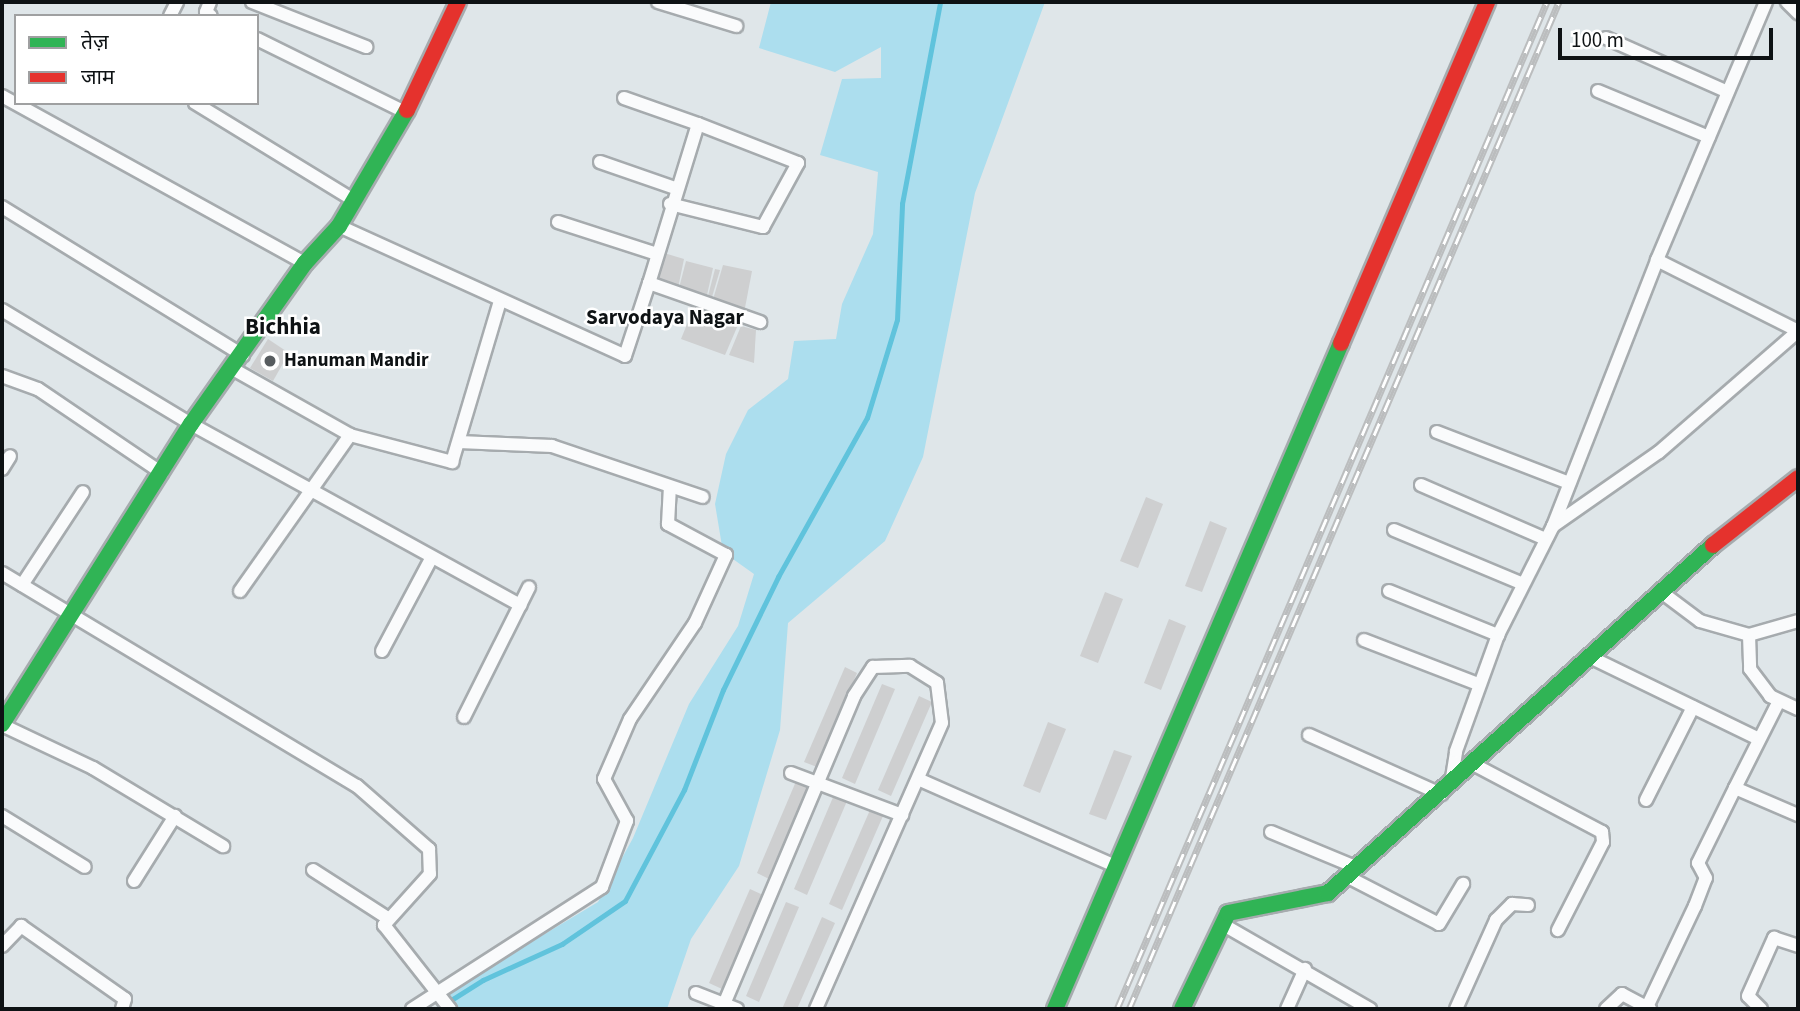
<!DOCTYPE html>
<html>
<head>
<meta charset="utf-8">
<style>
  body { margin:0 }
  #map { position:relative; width:1800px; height:1011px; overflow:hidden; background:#dfe6e9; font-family:"Source Sans 3","Noto Sans Devanagari",sans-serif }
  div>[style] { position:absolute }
  .green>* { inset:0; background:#acdeee }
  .stream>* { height:4.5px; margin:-2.25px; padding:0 2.25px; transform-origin:2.25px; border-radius:2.25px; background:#60c3dc }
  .building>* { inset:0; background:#cecfd0 }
  .roads { filter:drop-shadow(2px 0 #a6abae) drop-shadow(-2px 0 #a6abae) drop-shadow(0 2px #a6abae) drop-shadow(0 -2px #a6abae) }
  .street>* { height:12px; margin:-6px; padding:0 6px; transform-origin:6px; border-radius:6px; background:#fafbfc }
  .fast>* { height:16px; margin:-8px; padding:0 8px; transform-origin:8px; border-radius:8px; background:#30b455 }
  .jam>* { height:16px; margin:-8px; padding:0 8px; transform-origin:8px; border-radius:8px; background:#e5322d }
  .rail>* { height:7px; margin-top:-3.5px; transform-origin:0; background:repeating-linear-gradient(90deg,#fff 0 13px,#bbbdbe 0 26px); box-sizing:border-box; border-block:2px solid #bbbdbe }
  .dots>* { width:19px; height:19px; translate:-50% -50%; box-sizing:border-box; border:4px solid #fff; border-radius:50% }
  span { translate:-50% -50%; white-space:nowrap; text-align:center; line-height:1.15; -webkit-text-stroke:5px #fff; paint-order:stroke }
  .poi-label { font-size:19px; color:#0e1214; font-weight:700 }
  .left { translate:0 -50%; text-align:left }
  .neighbourhood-label { font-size:21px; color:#0e1214; font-weight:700 }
  .quarter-label { font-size:23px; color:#0e1214; font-weight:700 }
  .frame { position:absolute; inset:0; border:4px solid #0e1214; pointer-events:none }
  .legend { position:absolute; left:14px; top:14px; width:245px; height:91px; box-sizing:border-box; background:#fff; border:2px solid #9fa0a1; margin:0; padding:9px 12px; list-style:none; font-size:21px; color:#0e1214 }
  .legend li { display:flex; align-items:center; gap:14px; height:35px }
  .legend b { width:35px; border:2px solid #9fa0a1 }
  .scale { position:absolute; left:1558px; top:28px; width:215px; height:32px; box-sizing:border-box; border:4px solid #0e1214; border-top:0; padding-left:9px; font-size:21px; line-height:24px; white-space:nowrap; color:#0e1214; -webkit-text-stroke:5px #fff; paint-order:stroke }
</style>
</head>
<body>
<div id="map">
  <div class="green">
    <div style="clip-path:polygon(771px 2px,1045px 2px,975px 193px,923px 457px,885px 541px,788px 623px,780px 730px,739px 866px,691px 939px,667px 1009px,455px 1009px,446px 993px,598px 902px,633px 838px,689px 704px,738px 626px,754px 574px,723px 552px,715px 504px,726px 454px,748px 410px,788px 379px,794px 341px,836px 339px,842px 304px,873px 234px,878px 172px,820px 155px,842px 79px,881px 78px,881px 47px,835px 72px,759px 48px)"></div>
  </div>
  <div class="stream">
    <div style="left:437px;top:1009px;width:54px;rotate:-32.2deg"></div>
    <div style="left:483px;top:980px;width:87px;rotate:-24.5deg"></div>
    <div style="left:562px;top:944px;width:76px;rotate:-34.3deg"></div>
    <div style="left:625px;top:901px;width:126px;rotate:-62deg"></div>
    <div style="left:684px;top:790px;width:107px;rotate:-68.7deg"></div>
    <div style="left:723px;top:690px;width:126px;rotate:-64deg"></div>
    <div style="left:778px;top:577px;width:182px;rotate:-60.8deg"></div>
    <div style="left:867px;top:418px;width:102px;rotate:-73deg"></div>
    <div style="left:897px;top:320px;width:116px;rotate:-87.5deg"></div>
    <div style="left:902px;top:204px;width:206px;rotate:-79.3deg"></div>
  </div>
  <div class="building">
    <div style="clip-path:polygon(664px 253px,684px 259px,678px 288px,656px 282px)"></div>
    <div style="clip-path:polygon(686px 261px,713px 268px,707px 295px,679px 288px)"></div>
    <div style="clip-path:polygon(723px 265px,752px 271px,744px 313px,712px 303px)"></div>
    <div style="clip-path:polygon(715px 269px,720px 270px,712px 297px,708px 296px)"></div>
    <div style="clip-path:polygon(692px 312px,738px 325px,725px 355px,681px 339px)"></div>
    <div style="clip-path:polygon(741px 326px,756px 330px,754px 363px,729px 355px)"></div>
    <div style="clip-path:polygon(268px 339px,289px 353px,273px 381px,250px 368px)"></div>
    <div style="clip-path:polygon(1146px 497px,1163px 504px,1138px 568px,1120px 561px)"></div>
    <div style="clip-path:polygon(1210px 521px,1227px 528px,1202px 592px,1185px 586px)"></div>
    <div style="clip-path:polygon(1105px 592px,1123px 599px,1098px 663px,1080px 656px)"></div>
    <div style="clip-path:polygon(1169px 619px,1186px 626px,1161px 690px,1144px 683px)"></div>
    <div style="clip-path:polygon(845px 667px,857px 673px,817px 767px,804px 762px)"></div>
    <div style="clip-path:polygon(882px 684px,895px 689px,855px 784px,842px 778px)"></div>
    <div style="clip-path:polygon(919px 696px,932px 702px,891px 796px,878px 790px)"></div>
    <div style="clip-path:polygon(1048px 722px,1066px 729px,1040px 793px,1023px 786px)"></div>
    <div style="clip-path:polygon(1114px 750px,1132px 756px,1106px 820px,1089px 814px)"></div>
    <div style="clip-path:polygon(797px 779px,810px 784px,769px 879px,757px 873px)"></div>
    <div style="clip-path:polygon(834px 795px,847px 801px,807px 895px,794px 889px)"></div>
    <div style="clip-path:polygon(870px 810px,883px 816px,842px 910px,829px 904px)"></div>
    <div style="clip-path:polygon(750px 889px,763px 895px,722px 989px,709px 983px)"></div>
    <div style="clip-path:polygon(786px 902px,799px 907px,759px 1002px,746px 996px)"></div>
    <div style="clip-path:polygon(822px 917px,835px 923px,797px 1009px,782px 1009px)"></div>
  </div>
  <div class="roads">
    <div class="street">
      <div style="left:210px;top:2px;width:11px;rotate:112deg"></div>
      <div style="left:206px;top:12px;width:6px;rotate:39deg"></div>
      <div style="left:252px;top:2px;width:123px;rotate:21.5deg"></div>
      <div style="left:658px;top:2px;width:82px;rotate:17.1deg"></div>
      <div style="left:1787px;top:2px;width:16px;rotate:45deg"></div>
      <div style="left:170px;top:16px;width:16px;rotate:-63deg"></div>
      <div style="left:1606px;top:38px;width:133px;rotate:23.9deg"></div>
      <div style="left:257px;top:39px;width:163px;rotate:26.3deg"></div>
      <div style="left:1598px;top:91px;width:120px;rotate:22.5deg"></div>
      <div style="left:2px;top:96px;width:346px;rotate:28.9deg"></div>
      <div style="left:624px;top:98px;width:78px;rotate:19.4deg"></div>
      <div style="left:698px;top:124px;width:166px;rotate:107.1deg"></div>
      <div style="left:195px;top:103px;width:185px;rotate:31.5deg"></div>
      <div style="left:600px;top:162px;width:79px;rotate:19.1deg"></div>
      <div style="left:670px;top:204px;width:96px;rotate:13.9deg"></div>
      <div style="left:763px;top:227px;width:73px;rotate:-61.3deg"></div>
      <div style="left:798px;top:163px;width:107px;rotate:-158.7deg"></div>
      <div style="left:2px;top:207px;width:283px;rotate:31.6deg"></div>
      <div style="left:558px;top:222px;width:104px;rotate:17.9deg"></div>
      <div style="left:339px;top:226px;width:314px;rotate:24.4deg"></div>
      <div style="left:625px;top:356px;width:77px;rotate:-71.8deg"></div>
      <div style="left:649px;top:283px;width:118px;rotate:19.4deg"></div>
      <div style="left:1657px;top:260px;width:158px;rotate:26.7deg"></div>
      <div style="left:2px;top:310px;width:221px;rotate:31.1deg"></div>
      <div style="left:191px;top:424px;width:376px;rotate:28.8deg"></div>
      <div style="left:233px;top:369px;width:134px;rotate:29.4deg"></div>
      <div style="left:2px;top:376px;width:38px;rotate:20deg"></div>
      <div style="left:38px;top:389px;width:150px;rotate:34.1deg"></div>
      <div style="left:1437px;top:432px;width:142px;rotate:21.1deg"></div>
      <div style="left:459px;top:442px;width:93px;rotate:2.5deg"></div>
      <div style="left:552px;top:446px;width:159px;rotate:18.7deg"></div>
      <div style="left:2px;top:469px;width:15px;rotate:-58deg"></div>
      <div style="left:1421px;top:485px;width:135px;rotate:23.5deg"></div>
      <div style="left:1553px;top:526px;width:129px;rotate:-34.9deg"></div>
      <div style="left:1659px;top:452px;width:184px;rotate:-41deg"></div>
      <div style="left:1394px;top:530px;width:140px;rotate:22.7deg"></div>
      <div style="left:2px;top:573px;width:414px;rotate:31deg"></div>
      <div style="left:357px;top:786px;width:96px;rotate:41.2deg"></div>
      <div style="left:429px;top:849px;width:25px;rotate:88deg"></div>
      <div style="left:430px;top:874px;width:69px;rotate:132deg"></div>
      <div style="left:384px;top:925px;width:107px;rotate:51.8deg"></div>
      <div style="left:22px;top:585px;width:111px;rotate:-56.7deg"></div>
      <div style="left:240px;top:591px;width:191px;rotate:-54.8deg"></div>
      <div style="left:350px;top:435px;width:106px;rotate:14.8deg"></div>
      <div style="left:452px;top:462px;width:168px;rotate:-73.4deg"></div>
      <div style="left:1389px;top:591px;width:118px;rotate:22deg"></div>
      <div style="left:1660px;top:591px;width:50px;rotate:36.9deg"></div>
      <div style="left:1700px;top:621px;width:51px;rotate:15.9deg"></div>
      <div style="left:1749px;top:635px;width:51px;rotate:-15.9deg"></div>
      <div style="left:1749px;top:635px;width:34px;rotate:88deg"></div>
      <div style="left:1750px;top:669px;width:34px;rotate:53deg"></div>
      <div style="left:1770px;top:696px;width:31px;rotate:25deg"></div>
      <div style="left:1364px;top:640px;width:122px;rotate:21.1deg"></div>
      <div style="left:382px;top:651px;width:106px;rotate:-62deg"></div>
      <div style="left:1588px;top:656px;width:190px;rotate:25.9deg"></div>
      <div style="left:464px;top:717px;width:145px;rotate:-63.4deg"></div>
      <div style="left:2px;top:725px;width:101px;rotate:25.3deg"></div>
      <div style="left:93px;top:768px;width:152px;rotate:31deg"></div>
      <div style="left:1309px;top:735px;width:145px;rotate:24.1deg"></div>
      <div style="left:1473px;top:764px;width:146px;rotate:27.8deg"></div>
      <div style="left:1602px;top:832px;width:10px;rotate:84deg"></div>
      <div style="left:1603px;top:842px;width:99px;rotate:117.1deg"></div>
      <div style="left:791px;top:773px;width:119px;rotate:20.7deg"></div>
      <div style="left:918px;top:779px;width:215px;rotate:23.8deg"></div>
      <div style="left:1451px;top:784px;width:33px;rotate:-81deg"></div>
      <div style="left:1456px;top:751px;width:123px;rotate:-70.1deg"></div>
      <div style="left:1498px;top:635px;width:122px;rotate:-63.2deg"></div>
      <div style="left:1553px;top:526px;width:286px;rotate:-68.6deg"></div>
      <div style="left:1657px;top:260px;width:280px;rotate:-67.1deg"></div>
      <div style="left:1735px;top:788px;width:97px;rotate:-63.2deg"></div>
      <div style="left:1646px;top:800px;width:104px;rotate:-63.2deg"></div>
      <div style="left:2px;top:816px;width:97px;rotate:31.6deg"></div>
      <div style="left:1271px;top:832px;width:94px;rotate:22.5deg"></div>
      <div style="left:313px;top:870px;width:87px;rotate:32.8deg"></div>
      <div style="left:1348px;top:877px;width:102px;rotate:27.3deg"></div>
      <div style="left:1439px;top:924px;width:47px;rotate:-59deg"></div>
      <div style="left:134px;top:881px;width:77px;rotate:-57.8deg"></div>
      <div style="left:1222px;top:924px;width:171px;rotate:29.9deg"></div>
      <div style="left:2px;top:946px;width:28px;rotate:-46deg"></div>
      <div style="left:21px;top:926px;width:127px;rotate:35.1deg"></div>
      <div style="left:125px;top:999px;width:10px;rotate:107deg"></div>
      <div style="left:696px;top:993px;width:44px;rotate:21.3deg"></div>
      <div style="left:1647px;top:1007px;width:112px;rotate:-64.6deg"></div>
      <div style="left:1695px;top:906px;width:30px;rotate:-69deg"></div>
      <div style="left:1706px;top:878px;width:17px;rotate:-118deg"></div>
      <div style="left:1698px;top:863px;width:84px;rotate:-63.7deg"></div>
      <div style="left:1735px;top:788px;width:69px;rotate:23.2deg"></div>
      <div style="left:412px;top:1009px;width:226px;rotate:-32.7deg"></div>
      <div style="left:602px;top:887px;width:71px;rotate:-69.3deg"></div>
      <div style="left:627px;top:821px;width:48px;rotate:-118.7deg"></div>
      <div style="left:604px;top:779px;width:65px;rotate:-66.6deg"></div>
      <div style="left:630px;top:719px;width:116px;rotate:-55.9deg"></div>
      <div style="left:695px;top:623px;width:75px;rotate:-65.5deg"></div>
      <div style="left:726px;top:555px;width:66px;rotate:-151.9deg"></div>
      <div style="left:668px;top:524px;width:34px;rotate:-87deg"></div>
      <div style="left:722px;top:1009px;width:340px;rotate:-67.1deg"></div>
      <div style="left:854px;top:696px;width:35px;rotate:-57deg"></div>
      <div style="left:873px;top:667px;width:37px;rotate:-2deg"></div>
      <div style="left:910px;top:666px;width:32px;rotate:32deg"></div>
      <div style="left:937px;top:683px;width:40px;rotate:82.9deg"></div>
      <div style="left:942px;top:723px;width:313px;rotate:113.8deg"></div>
      <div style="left:1287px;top:1009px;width:44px;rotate:-65.8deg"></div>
      <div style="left:1456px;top:1009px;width:98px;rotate:-65.8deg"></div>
      <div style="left:1496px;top:920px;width:23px;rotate:-45deg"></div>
      <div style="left:1512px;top:904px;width:16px;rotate:4deg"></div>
      <div style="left:1606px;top:1009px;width:22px;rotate:-43deg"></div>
      <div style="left:1622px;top:994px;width:32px;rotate:28deg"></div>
      <div style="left:1761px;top:1009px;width:18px;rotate:-135deg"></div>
      <div style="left:1748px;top:996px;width:64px;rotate:-65.9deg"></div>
      <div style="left:1774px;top:938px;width:25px;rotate:18deg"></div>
    </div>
    <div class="fast">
      <div style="left:2px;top:724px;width:355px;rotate:-57.8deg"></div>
      <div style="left:191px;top:424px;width:197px;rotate:-54.7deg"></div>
      <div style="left:305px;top:263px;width:50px;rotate:-47.4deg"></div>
      <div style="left:339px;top:226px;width:134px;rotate:-59.6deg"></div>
      <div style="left:1055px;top:1009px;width:725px;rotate:-66.76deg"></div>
      <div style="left:1182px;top:1009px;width:106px;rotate:-64.4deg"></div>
      <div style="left:1228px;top:913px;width:102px;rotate:-11.3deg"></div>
      <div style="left:1328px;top:893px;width:519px;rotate:-42.11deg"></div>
    </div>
    <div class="jam">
      <div style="left:407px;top:110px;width:119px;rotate:-64.7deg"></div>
      <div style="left:1341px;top:343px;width:371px;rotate:-66.8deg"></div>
      <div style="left:1713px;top:545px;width:108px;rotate:-38.2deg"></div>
    </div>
  </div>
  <div class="rail">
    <div style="left:1117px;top:1009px;width:1095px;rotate:-66.88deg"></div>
    <div style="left:1129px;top:1009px;width:1095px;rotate:-66.88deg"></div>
  </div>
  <div class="dots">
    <div style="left:270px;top:361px;background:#575c5f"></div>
  </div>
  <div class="poi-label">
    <span class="left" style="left:284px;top:361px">Hanuman Mandir</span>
  </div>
  <div class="neighbourhood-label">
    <span style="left:665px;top:317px">Sarvodaya Nagar</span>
  </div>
  <div class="quarter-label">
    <span style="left:283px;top:327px">Bichhia</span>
  </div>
  <div class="frame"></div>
  <ul class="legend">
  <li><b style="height:9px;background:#30b455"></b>तेज़</li>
  <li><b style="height:9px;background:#e5322d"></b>जाम</li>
  </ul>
  <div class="scale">100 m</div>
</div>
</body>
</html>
